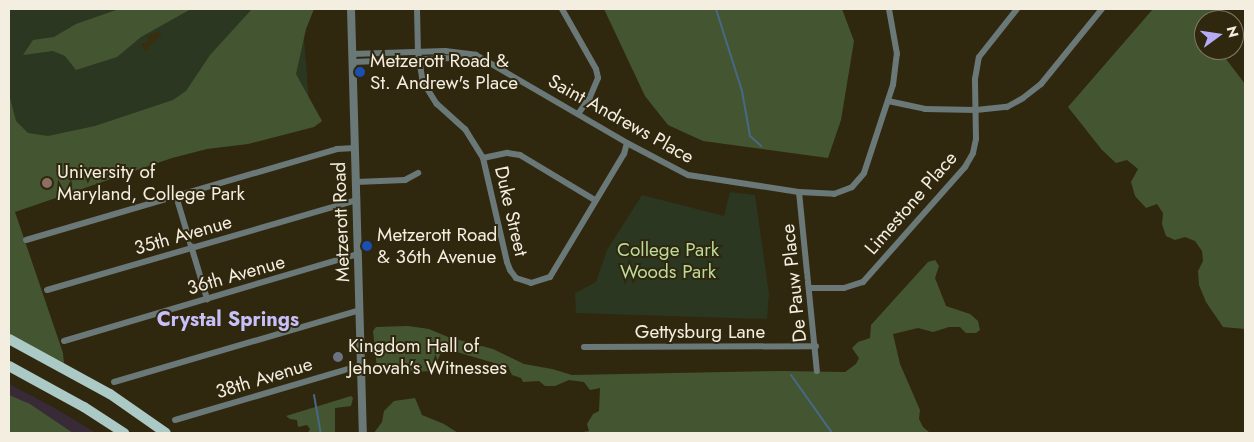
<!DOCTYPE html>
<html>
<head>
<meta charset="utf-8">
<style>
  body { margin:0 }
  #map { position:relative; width:1254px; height:442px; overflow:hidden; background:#30270f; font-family:Jost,sans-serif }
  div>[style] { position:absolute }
  .education>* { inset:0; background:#382a37 }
  .green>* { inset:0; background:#2b3720 }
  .forest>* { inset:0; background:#445631 }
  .sand>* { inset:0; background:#372f0e }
  .stream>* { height:2px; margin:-1px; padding:0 1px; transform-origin:1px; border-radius:1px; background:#486887 }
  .minor>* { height:6px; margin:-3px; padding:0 3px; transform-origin:3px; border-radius:3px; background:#6a7877 }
  .tertiary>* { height:8px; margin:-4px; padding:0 4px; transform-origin:4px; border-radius:4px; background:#6a7877 }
  .primary>* { height:10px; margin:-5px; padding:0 5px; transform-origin:5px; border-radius:5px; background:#abcac6 }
  .dots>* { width:14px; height:14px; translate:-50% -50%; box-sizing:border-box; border:2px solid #30270f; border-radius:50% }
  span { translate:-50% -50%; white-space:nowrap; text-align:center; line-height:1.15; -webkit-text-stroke:4px #30270f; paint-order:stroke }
  .poi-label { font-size:19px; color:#f4eee0 }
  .left { translate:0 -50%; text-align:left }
  .street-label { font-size:19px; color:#f4eee0 }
  .park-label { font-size:19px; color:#badb9b }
  .neighbourhood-label { font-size:20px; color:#c8c0f9; font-weight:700 }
  .frame { position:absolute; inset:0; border:10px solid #f4eee0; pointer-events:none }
  .north { position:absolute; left:1194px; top:10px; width:50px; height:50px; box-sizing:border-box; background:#30270f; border:1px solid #7e7763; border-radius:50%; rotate:76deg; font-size:14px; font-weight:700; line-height:20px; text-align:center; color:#f4eee0 }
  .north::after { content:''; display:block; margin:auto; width:18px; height:22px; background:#b7abf7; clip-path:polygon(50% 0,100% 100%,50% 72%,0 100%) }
</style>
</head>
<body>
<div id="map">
  <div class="education">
    <div style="clip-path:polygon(9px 384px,51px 406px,96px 433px,9px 433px)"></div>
  </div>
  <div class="green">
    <div style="clip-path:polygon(9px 9px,307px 9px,302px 12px,310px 115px,9px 207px)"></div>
    <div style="clip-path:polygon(730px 192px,755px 195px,769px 294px,767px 319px,576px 313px,575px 293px,596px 282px,607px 250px,642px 195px,724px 216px)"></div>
  </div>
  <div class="forest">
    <div style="clip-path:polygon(119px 9px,191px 9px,141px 37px,117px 57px,76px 70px,65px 56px,53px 51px,23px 55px,33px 40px,54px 37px,76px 24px)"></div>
    <div style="clip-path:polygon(252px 9px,314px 9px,306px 29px,296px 74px,322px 121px,314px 127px,248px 144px,207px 149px,172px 158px,15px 212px,63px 353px,64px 364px,9px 335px,9px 94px,16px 121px,28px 133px,48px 136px,95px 126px,173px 100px,186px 91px,210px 55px)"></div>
    <div style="clip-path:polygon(604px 9px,842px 9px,854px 41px,841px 120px,828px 158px,703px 141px,668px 125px,645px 96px)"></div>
    <div style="clip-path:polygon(1153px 9px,1223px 9px,1218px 20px,1204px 20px,1204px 50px,1221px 50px,1223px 55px,1245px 84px,1245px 329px,1223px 327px,1206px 302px,1199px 285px,1198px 271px,1203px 261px,1202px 251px,1195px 241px,1185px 237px,1175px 240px,1166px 236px,1162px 224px,1163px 213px,1157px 204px,1146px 208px,1135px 196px,1131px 182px,1138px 169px,1127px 160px,1116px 163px,1102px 150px,1068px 107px)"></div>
    <div style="clip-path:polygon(935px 260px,939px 266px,935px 278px,946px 306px,970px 314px,978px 321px,980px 330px,976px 333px,966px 333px,960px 327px,949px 327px,933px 332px,918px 328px,893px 334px,900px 364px,920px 410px,919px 419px,923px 427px,929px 432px,939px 433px,577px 433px,589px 431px,587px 424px,593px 414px,599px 411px,600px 388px,590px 390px,584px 382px,569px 380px,555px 386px,545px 386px,539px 381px,523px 382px,521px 378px,512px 375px,508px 367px,443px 348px,433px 371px,385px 373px,377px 369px,373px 331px,376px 327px,408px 326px,429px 329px,448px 337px,493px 349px,524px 364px,552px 369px,572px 375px,781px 371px,845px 372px,856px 364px,859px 358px,852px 348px,858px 342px,870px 338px,871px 325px,928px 262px)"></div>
    <div style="clip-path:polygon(9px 395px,30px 404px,73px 433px,9px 433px)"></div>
    <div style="clip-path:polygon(351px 396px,353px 398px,351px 406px,335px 408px,335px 433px,308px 433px,310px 429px,307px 425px,298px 427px,297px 420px,290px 419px,286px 416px)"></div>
    <div style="clip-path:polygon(415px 398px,422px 415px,444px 424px,458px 433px,374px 433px,382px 422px,384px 411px,394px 401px)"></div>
  </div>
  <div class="sand">
    <div style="clip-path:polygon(157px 32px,161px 32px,161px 36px,150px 45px,148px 50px,144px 51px,141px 44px,149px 41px,147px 36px)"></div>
  </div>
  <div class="stream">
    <div style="left:716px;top:9px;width:86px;rotate:72.4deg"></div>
    <div style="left:742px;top:91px;width:46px;rotate:79.9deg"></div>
    <div style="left:750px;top:136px;width:15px;rotate:42deg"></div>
    <div style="left:791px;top:375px;width:71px;rotate:54.7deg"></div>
    <div style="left:314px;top:395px;width:39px;rotate:80deg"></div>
  </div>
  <div class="minor">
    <div style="left:417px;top:9px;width:43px;rotate:88.7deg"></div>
    <div style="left:418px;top:52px;width:30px;rotate:81deg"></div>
    <div style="left:423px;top:82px;width:26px;rotate:58deg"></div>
    <div style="left:437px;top:104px;width:38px;rotate:42deg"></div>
    <div style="left:465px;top:129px;width:34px;rotate:58deg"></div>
    <div style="left:483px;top:158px;width:107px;rotate:77deg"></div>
    <div style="left:507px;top:262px;width:9px;rotate:69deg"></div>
    <div style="left:510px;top:270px;width:10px;rotate:53deg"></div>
    <div style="left:516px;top:278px;width:16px;rotate:18deg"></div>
    <div style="left:531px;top:283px;width:20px;rotate:-18deg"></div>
    <div style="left:550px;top:277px;width:144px;rotate:-59deg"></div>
    <div style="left:624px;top:154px;width:11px;rotate:-75deg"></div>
    <div style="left:562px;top:9px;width:69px;rotate:60.5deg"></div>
    <div style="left:596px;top:69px;width:9px;rotate:77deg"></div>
    <div style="left:598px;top:78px;width:21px;rotate:113deg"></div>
    <div style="left:590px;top:97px;width:19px;rotate:125deg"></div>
    <div style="left:352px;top:54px;width:93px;rotate:-1.8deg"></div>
    <div style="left:445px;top:51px;width:31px;rotate:7deg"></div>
    <div style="left:476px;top:55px;width:175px;rotate:30.2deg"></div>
    <div style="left:627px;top:143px;width:69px;rotate:27.7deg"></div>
    <div style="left:688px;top:175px;width:112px;rotate:8.7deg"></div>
    <div style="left:799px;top:192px;width:35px;rotate:3deg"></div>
    <div style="left:834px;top:194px;width:19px;rotate:-21deg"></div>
    <div style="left:852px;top:187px;width:18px;rotate:-49deg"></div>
    <div style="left:864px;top:173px;width:93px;rotate:-71.8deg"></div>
    <div style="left:893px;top:85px;width:31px;rotate:-83deg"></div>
    <div style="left:897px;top:54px;width:46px;rotate:-100.1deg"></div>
    <div style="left:353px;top:62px;width:99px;rotate:-2.3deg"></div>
    <div style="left:452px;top:58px;width:35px;rotate:8deg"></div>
    <div style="left:888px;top:101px;width:38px;rotate:12deg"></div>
    <div style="left:925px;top:109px;width:51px;rotate:1.1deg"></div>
    <div style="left:976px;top:110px;width:31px;rotate:-6deg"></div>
    <div style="left:1007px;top:107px;width:18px;rotate:-29deg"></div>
    <div style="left:1023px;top:98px;width:23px;rotate:-38deg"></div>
    <div style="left:1041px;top:84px;width:97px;rotate:-50.9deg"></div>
    <div style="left:483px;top:158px;width:25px;rotate:-12deg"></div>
    <div style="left:507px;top:153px;width:13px;rotate:9deg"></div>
    <div style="left:520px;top:155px;width:87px;rotate:31deg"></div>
    <div style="left:356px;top:182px;width:49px;rotate:-2.3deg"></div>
    <div style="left:405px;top:180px;width:15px;rotate:-28deg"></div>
    <div style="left:799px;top:192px;width:180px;rotate:84.3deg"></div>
    <div style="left:176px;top:196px;width:108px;rotate:73.2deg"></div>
    <div style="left:26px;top:240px;width:324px;rotate:-16.3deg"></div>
    <div style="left:337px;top:149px;width:18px;rotate:-3deg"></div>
    <div style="left:809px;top:288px;width:35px"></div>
    <div style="left:844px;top:288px;width:20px;rotate:-18deg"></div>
    <div style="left:863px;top:282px;width:154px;rotate:-48.4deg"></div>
    <div style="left:965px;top:167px;width:16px;rotate:-60deg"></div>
    <div style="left:973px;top:153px;width:14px;rotate:-78deg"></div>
    <div style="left:976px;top:139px;width:60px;rotate:-91deg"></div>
    <div style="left:975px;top:79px;width:22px;rotate:-80deg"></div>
    <div style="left:979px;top:57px;width:61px;rotate:-51.6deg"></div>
    <div style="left:47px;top:290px;width:323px;rotate:-16.2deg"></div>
    <div style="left:64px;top:341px;width:307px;rotate:-16.5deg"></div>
    <div style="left:584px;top:347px;width:232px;rotate:-0.2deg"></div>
    <div style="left:114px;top:382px;width:256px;rotate:-16.3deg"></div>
    <div style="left:175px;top:420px;width:195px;rotate:-16.4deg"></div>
  </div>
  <div class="tertiary">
    <div style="left:351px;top:9px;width:424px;rotate:88.4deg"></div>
  </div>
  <div class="primary">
    <div style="left:9px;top:339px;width:115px;rotate:28.6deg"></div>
    <div style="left:110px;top:394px;width:68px;rotate:34.9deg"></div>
    <div style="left:9px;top:366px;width:85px;rotate:28.7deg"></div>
    <div style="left:84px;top:407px;width:48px;rotate:33deg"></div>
  </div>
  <div class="dots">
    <div style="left:360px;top:72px;background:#1a4fb4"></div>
    <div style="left:47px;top:183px;background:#8d6e63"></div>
    <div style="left:367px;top:246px;background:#1a4fb4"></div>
    <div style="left:338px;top:357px;background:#6b7280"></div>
  </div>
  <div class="poi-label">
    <span class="left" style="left:370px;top:72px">Metzerott Road &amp;<br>St. Andrew's Place</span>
    <span class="left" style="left:57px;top:183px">University of<br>Maryland, College Park</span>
    <span class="left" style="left:377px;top:246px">Metzerott Road<br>&amp; 36th Avenue</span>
    <span class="left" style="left:348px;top:357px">Kingdom Hall of<br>Jehovah’s Witnesses</span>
  </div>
  <div class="street-label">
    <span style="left:621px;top:119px;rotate:29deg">Saint Andrews Place</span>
    <span style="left:911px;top:203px;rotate:-49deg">Limestone Place</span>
    <span style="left:511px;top:211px;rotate:77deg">Duke Street</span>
    <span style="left:341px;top:222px;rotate:-92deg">Metzerott Road</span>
    <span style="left:183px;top:235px;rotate:-16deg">35th Avenue</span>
    <span style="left:236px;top:275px;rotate:-16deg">36th Avenue</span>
    <span style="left:794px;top:283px;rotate:-96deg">De Pauw Place</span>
    <span style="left:700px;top:332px">Gettysburg Lane</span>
    <span style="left:264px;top:378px;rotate:-17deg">38th Avenue</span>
  </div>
  <div class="park-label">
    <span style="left:668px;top:261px">College Park<br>Woods Park</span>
  </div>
  <div class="neighbourhood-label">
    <span style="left:228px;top:319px">Crystal Springs</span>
  </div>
  <div class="frame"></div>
  <div class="north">N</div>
</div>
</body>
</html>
